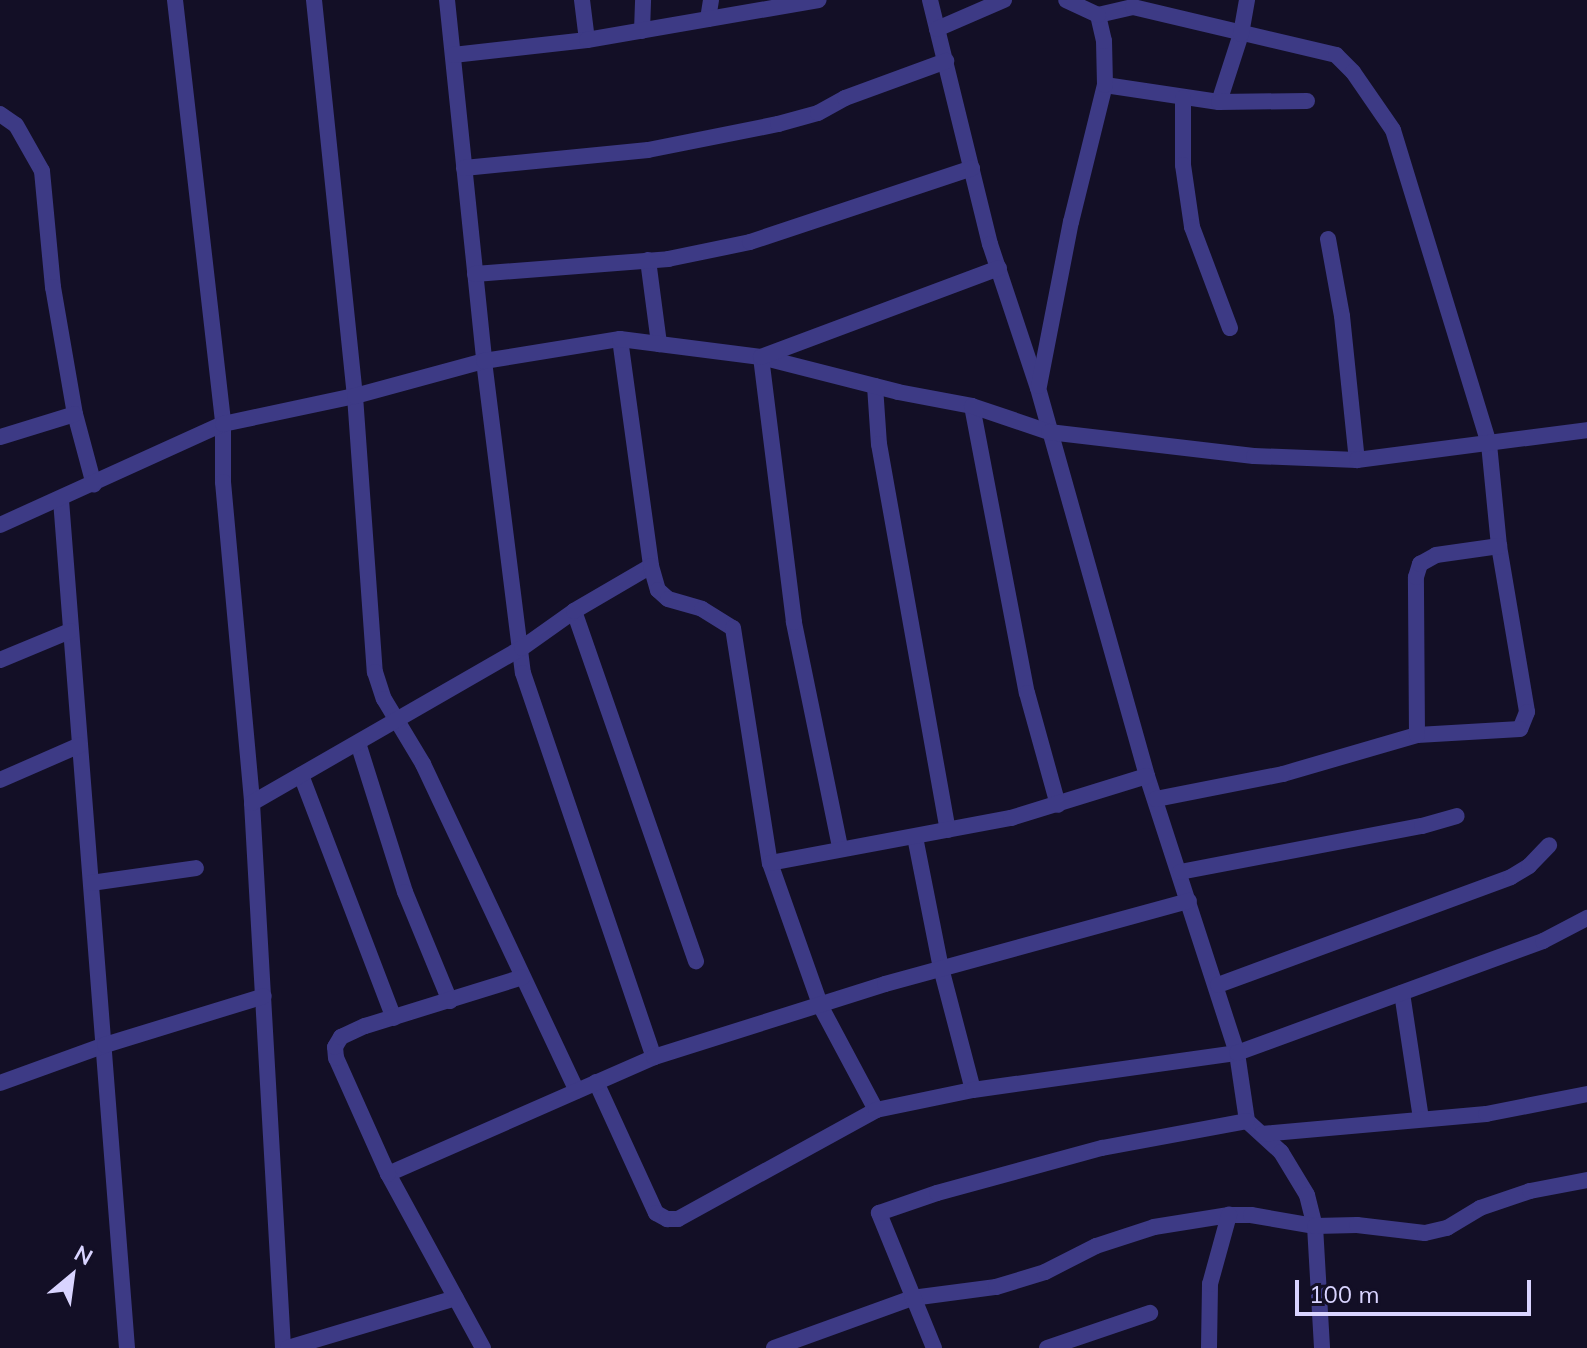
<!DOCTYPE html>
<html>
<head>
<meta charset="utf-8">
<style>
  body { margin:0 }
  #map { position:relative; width:1587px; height:1348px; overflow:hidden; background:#130f26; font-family:Mulish,sans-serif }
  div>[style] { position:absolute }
  .street>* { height:16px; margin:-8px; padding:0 8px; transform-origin:8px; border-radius:8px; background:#3d3a85 }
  span { translate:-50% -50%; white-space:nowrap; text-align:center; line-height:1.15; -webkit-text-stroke:6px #130f26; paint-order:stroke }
  .north { position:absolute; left:32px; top:1236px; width:80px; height:80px; -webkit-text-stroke:6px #130f26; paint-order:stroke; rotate:29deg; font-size:22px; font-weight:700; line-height:32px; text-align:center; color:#d9d4ff }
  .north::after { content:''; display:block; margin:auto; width:28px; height:36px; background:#d9d4ff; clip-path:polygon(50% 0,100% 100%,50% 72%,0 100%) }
  .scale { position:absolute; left:1295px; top:1280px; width:236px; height:36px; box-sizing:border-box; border:4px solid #d9d4ff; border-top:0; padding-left:10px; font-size:24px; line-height:28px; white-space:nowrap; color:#d9d4ff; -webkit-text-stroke:6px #130f26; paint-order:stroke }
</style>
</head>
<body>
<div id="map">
  <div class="street">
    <div style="left:175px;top:0;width:427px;rotate:83.5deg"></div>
    <div style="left:223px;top:424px;width:58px;rotate:90deg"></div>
    <div style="left:223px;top:482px;width:322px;rotate:84.8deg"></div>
    <div style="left:252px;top:803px;width:546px;rotate:86.74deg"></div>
    <div style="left:314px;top:0;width:398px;rotate:84.1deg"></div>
    <div style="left:355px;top:396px;width:277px;rotate:85.9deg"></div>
    <div style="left:375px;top:672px;width:28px;rotate:72deg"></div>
    <div style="left:384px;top:699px;width:76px;rotate:59deg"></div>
    <div style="left:423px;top:764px;width:361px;rotate:64.8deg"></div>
    <div style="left:447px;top:0;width:363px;rotate:84.1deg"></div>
    <div style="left:484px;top:361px;width:314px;rotate:82.9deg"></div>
    <div style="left:523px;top:673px;width:406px;rotate:71.2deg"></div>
    <div style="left:582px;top:0;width:40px;rotate:82.9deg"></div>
    <div style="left:930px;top:0;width:251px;rotate:76.2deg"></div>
    <div style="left:990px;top:244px;width:152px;rotate:71.6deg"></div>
    <div style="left:1038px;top:388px;width:403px;rotate:74.3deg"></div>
    <div style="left:1147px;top:776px;width:291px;rotate:72deg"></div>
    <div style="left:1237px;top:1053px;width:69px;rotate:81.6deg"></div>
    <div style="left:1247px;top:1121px;width:46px;rotate:42.4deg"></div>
    <div style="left:1281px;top:1152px;width:50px;rotate:58.8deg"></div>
    <div style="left:1307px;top:1195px;width:32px;rotate:76deg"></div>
    <div style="left:1315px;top:1226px;width:122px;rotate:86.7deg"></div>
    <div style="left:1098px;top:15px;width:36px;rotate:-13deg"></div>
    <div style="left:1133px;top:7px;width:209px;rotate:13.3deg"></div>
    <div style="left:1336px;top:55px;width:24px;rotate:45deg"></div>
    <div style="left:1353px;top:72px;width:70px;rotate:55.4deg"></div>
    <div style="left:1393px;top:130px;width:328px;rotate:73deg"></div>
    <div style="left:1489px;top:444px;width:102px;rotate:84.4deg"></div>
    <div style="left:1499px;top:546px;width:168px;rotate:80.4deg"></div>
    <div style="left:1527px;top:712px;width:18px;rotate:112deg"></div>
    <div style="left:1520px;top:729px;width:103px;rotate:176.7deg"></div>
    <div style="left:1417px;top:735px;width:140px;rotate:163.8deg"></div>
    <div style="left:1283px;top:774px;width:130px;rotate:168.9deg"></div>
    <div style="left:708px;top:19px;width:19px;rotate:-81deg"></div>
    <div style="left:937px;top:29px;width:73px;rotate:-23.4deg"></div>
    <div style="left:642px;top:31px;width:31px;rotate:-88deg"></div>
    <div style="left:453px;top:55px;width:135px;rotate:-6.4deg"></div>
    <div style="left:587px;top:40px;width:235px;rotate:-9.8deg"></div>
    <div style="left:1105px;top:85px;width:115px;rotate:8.5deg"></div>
    <div style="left:1219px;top:102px;width:71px;rotate:-72.1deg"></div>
    <div style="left:1241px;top:34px;width:35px;rotate:-80deg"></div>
    <div style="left:1183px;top:98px;width:67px;rotate:90deg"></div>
    <div style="left:1183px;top:165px;width:63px;rotate:81.7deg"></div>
    <div style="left:1192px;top:227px;width:108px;rotate:69.4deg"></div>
    <div style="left:1219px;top:102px;width:88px;rotate:-0.7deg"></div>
    <div style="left:0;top:114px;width:19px;rotate:35deg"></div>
    <div style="left:16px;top:125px;width:53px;rotate:60.5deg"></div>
    <div style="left:42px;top:171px;width:117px;rotate:84.6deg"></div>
    <div style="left:53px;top:287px;width:129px;rotate:80.2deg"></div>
    <div style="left:75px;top:414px;width:73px;rotate:75deg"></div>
    <div style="left:464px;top:168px;width:185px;rotate:-5.6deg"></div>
    <div style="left:648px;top:150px;width:133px;rotate:-11.3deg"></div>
    <div style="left:778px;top:124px;width:41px;rotate:-15.4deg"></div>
    <div style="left:818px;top:113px;width:31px;rotate:-29deg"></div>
    <div style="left:845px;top:98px;width:108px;rotate:-20.1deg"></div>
    <div style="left:1328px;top:239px;width:78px;rotate:79.7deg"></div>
    <div style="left:1342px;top:316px;width:145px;rotate:84.1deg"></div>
    <div style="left:648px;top:260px;width:85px;rotate:82.5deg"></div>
    <div style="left:475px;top:274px;width:194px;rotate:-4.4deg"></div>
    <div style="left:668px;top:259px;width:84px;rotate:-11.7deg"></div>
    <div style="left:750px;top:242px;width:234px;rotate:-18.4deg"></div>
    <div style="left:620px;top:339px;width:229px;rotate:82.2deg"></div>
    <div style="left:875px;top:386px;width:58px;rotate:86.1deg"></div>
    <div style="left:879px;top:444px;width:392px;rotate:79.9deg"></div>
    <div style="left:1039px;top:386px;width:167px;rotate:-79deg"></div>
    <div style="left:1071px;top:222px;width:141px;rotate:-76.1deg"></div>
    <div style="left:1105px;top:85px;width:44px;rotate:-91.3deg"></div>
    <div style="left:1104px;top:41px;width:27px;rotate:-103deg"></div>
    <div style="left:1098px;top:15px;width:35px;rotate:-155deg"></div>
    <div style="left:972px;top:406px;width:292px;rotate:79.2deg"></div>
    <div style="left:1027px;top:693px;width:116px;rotate:74.5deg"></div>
    <div style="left:0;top:437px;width:78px;rotate:-17deg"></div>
    <div style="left:61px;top:500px;width:851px;rotate:85.55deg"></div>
    <div style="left:0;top:525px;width:245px;rotate:-24.4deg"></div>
    <div style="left:223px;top:424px;width:135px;rotate:-12deg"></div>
    <div style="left:355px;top:396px;width:134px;rotate:-15.2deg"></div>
    <div style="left:484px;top:361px;width:138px;rotate:-9.2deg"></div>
    <div style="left:620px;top:339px;width:142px;rotate:7.3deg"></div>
    <div style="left:761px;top:357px;width:141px;rotate:14.3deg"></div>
    <div style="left:898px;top:392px;width:75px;rotate:10.7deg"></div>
    <div style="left:972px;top:406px;width:81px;rotate:18.7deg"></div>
    <div style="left:1049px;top:432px;width:206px;rotate:6.7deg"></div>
    <div style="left:1254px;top:456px;width:103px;rotate:2.2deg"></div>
    <div style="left:1357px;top:460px;width:232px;rotate:-7.4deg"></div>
    <div style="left:574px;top:611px;width:371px;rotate:70.8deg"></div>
    <div style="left:0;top:660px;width:76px;rotate:-22.5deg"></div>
    <div style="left:1417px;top:735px;width:158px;rotate:-90.4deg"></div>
    <div style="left:1416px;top:577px;width:14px;rotate:-73deg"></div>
    <div style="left:1420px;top:564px;width:18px;rotate:-29deg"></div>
    <div style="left:1436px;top:555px;width:64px;rotate:-8.1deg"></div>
    <div style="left:358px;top:743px;width:156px;rotate:72.5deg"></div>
    <div style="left:405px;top:892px;width:118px;rotate:67.6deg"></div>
    <div style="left:301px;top:775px;width:260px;rotate:69.1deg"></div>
    <div style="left:0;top:780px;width:87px;rotate:-23.6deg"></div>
    <div style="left:252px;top:803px;width:311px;rotate:-29.9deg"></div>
    <div style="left:522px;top:648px;width:64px;rotate:-35.4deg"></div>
    <div style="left:574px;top:611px;width:89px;rotate:-30.3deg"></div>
    <div style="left:651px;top:566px;width:25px;rotate:74deg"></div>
    <div style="left:658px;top:590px;width:13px;rotate:42deg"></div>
    <div style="left:668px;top:599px;width:35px;rotate:16deg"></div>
    <div style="left:702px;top:609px;width:36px;rotate:32deg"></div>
    <div style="left:733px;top:628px;width:238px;rotate:81.1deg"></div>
    <div style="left:770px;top:863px;width:153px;rotate:70.5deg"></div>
    <div style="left:821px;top:1007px;width:117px;rotate:61.9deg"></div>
    <div style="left:915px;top:837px;width:134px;rotate:78.8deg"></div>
    <div style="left:941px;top:968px;width:126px;rotate:75.3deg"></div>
    <div style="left:840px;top:847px;width:230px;rotate:-101.6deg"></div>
    <div style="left:794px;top:622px;width:267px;rotate:-97.1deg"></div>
    <div style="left:761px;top:357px;width:254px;rotate:-20.5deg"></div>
    <div style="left:770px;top:863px;width:245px;rotate:-10.6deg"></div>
    <div style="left:1011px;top:818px;width:142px;rotate:-17.2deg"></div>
    <div style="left:1180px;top:872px;width:246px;rotate:-10.8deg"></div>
    <div style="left:1422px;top:826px;width:36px;rotate:-16deg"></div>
    <div style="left:91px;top:883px;width:106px;rotate:-8.1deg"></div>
    <div style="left:1218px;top:985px;width:312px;rotate:-20.2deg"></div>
    <div style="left:1511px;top:877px;width:21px;rotate:-31deg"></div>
    <div style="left:1529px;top:866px;width:29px;rotate:-46deg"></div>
    <div style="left:1402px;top:993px;width:127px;rotate:81.4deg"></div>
    <div style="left:596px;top:1082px;width:144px;rotate:65.4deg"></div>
    <div style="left:656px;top:1213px;width:13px;rotate:29deg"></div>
    <div style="left:667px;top:1219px;width:11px"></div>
    <div style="left:678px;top:1219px;width:226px;rotate:-28.8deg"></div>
    <div style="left:876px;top:1110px;width:99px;rotate:-11.7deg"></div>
    <div style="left:973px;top:1090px;width:267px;rotate:-8deg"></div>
    <div style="left:1237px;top:1053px;width:326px;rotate:-20.1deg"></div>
    <div style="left:1543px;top:941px;width:50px;rotate:-27.6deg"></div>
    <div style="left:0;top:1083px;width:112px;rotate:-19.9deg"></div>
    <div style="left:105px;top:1045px;width:166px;rotate:-17.1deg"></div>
    <div style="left:1262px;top:1134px;width:225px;rotate:-5.1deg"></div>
    <div style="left:1486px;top:1114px;width:103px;rotate:-11.2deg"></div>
    <div style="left:388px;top:1174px;width:291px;rotate:-23.7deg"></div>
    <div style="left:654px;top:1057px;width:242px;rotate:-17.5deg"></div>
    <div style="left:885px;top:984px;width:315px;rotate:-15.3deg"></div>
    <div style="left:288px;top:1348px;width:175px;rotate:-16.6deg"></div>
    <div style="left:483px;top:1348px;width:198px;rotate:-118.6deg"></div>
    <div style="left:388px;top:1174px;width:127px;rotate:-114.1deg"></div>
    <div style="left:336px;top:1058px;width:11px;rotate:-95deg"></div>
    <div style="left:335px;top:1047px;width:12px;rotate:-59deg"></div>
    <div style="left:341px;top:1037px;width:26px;rotate:-25deg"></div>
    <div style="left:365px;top:1026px;width:165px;rotate:-17.2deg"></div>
    <div style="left:774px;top:1348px;width:147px;rotate:-19.9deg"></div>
    <div style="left:912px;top:1298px;width:85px;rotate:-7.5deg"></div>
    <div style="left:996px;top:1287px;width:51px;rotate:-17deg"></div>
    <div style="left:1045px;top:1272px;width:57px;rotate:-27deg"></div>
    <div style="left:1096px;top:1246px;width:61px;rotate:-18.1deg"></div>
    <div style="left:1154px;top:1227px;width:76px;rotate:-9.1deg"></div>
    <div style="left:1229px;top:1215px;width:22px"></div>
    <div style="left:1251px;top:1215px;width:65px;rotate:9.8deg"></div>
    <div style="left:1315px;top:1226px;width:42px;rotate:-1.4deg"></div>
    <div style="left:1357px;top:1225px;width:68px;rotate:6.7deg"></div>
    <div style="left:1425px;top:1233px;width:23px;rotate:-13deg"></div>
    <div style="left:1447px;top:1228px;width:39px;rotate:-31deg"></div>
    <div style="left:1480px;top:1208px;width:53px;rotate:-18.8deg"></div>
    <div style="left:1530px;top:1191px;width:58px;rotate:-10.9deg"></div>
    <div style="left:934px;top:1348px;width:146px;rotate:-112.2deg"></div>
    <div style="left:879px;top:1213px;width:61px;rotate:-19deg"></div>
    <div style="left:937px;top:1193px;width:171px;rotate:-15.3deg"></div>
    <div style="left:1102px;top:1148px;width:147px;rotate:-10.5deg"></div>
    <div style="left:1047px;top:1348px;width:109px;rotate:-18.8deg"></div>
    <div style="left:1209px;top:1348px;width:64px;rotate:-89.1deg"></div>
    <div style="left:1210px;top:1284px;width:72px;rotate:-74.6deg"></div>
  </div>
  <div class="north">N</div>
  <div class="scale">100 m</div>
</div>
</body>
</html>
